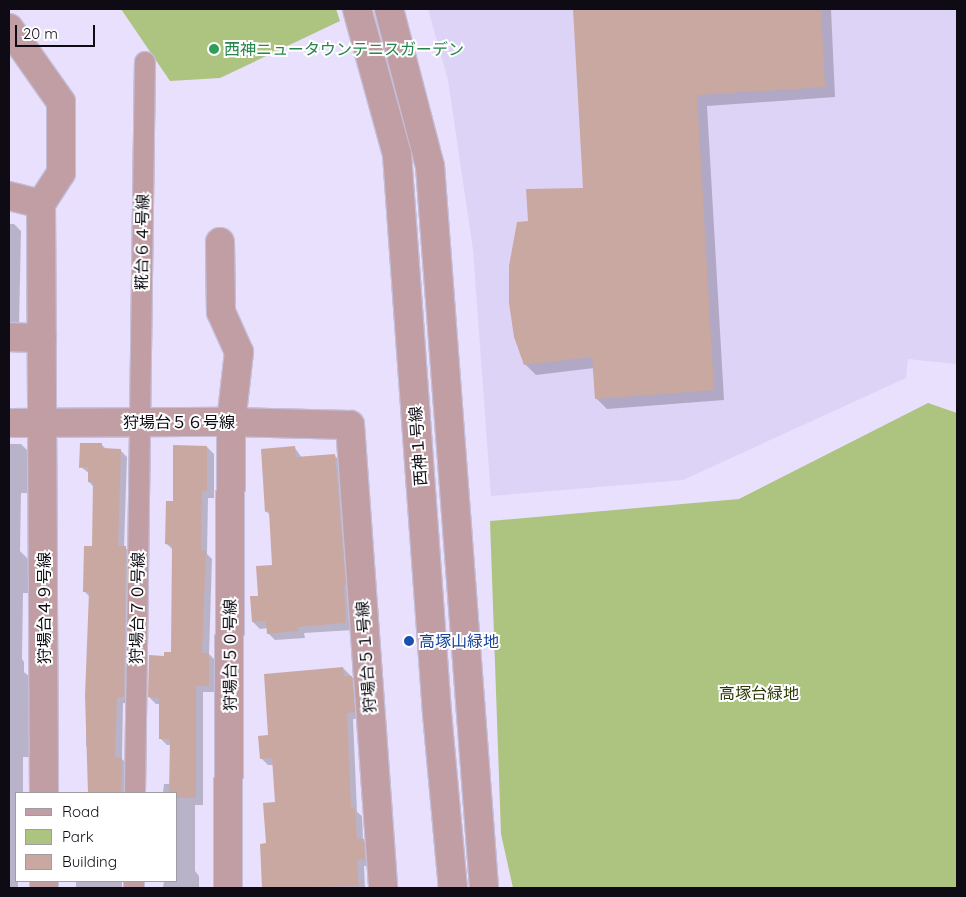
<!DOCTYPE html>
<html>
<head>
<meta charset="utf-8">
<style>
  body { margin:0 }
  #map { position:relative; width:966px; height:897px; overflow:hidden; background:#e8e0fd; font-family:Quicksand,"Noto Sans JP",sans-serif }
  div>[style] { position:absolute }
  .built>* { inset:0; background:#ddd3f6 }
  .green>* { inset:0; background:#acc47f }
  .shadow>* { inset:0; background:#0003 }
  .building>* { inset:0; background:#caa8a2 }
  .roads { filter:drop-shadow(1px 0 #c5bed8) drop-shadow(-1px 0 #c5bed8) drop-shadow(0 1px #c5bed8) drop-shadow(0 -1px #c5bed8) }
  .pedestrian>* { height:20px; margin:-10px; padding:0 10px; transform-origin:10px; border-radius:10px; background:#c19da4 }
  .minor>* { height:28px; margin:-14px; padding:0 14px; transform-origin:14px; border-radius:14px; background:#c19da4 }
  .tertiary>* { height:28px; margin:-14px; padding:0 14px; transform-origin:14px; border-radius:14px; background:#c19da4 }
  .dots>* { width:14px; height:14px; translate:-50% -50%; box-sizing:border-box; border:2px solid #fff; border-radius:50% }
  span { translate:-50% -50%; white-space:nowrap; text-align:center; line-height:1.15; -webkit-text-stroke:4px #fff; paint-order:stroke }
  .leisure-label { font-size:16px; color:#27864d }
  .left { translate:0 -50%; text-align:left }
  .street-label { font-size:16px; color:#0e0b14 }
  .transit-label { font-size:16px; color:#164399 }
  .park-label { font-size:16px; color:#2a3803 }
  .frame { position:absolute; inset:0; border:10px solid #0e0b14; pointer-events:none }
  .legend { position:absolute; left:15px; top:792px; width:162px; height:90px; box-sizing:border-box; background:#fff; border:1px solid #9f9da1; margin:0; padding:6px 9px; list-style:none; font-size:15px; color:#0e0b14 }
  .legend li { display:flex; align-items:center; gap:10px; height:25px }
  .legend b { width:25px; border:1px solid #9f9da1 }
  .scale { position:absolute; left:15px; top:25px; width:80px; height:22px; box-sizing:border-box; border:2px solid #0e0b14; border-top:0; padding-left:6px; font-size:15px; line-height:18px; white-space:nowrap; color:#0e0b14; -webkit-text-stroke:4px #fff; paint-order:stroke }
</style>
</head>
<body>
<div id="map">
  <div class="built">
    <div style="clip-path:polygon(428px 9px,957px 9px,957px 364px,908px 359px,906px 378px,683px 480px,491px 496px,473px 250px,448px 80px)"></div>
  </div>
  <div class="green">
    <div style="clip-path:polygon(121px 9px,336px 9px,340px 21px,220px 78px,170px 81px)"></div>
    <div style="clip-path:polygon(928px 403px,957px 413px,957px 888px,513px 888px,501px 834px,490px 521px,739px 499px)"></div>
  </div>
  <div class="shadow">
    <div style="clip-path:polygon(575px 9px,831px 9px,835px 97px,707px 106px,724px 400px,607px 409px,596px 398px,594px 368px,536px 375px,525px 364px,529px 222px,585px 189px)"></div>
    <div style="clip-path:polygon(9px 224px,14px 224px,21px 231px,19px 328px,9px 331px)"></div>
    <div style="clip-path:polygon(9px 444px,21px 444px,28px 451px,27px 493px,21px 493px,20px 551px,28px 559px,28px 593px,23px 593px,22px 659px,24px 662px,24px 672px,30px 677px,29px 757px,23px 757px,23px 793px,16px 793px,16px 881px,18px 881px,18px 888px,9px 888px)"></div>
    <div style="clip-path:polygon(101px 444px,107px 450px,120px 450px,127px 457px,124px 547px,133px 554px,131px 704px,123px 703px,122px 759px,128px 765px,128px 793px,89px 793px,89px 749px,86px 746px,90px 597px,84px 591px,93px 547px,94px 487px,89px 482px,90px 474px,81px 467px)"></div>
    <div style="clip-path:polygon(207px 447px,214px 454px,214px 498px,208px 498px,207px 554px,212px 559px,209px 654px,216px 661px,215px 692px,203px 692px,203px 805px,195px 805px,195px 871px,199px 876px,199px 888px,163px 888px,164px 881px,176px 881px,176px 793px,163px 793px,164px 784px,170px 784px,171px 745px,167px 745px,160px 738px,161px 704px,156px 704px,149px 697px,165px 657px,172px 653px,173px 550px,167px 544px,174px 502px)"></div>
    <div style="clip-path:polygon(295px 448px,302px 458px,335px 456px,342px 463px,353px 630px,304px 633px,305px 638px,275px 640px,268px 633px,268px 628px,260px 629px,253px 622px,260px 597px,274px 566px,270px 515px,266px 511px)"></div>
    <div style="clip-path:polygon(343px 668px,359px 684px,361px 719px,353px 719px,357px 812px,362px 816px,363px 840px,370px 847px,372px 866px,364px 866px,365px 888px,264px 888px,261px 845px,267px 844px,276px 803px,273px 765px,268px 765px,261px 758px,269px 737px)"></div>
    <div style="clip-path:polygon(76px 881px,122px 881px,122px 888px,76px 888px)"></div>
  </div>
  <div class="building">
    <div style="clip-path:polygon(573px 9px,821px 9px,825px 87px,697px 95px,714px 390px,595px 399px,592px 357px,524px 365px,514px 337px,509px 303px,509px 266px,517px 222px,528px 221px,526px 189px,583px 188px)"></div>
    <div style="clip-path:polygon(80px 443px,102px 443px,102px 448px,121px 449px,118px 546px,126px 546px,124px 697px,117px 697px,115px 757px,122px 757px,121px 793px,88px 793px,85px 696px,89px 592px,83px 592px,84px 546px,92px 546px,93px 482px,88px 482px,88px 467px,79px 468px)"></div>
    <div style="clip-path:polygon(173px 445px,207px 446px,207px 491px,202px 491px,201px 550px,206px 551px,202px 653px,209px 653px,209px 686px,196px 686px,196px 798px,176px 798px,176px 793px,169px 793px,170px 739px,159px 739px,159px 698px,148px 697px,149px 655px,164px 656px,164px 652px,171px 652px,172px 545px,165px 544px,166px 501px,173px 501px)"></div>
    <div style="clip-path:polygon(295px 446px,296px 457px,335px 454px,346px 585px,344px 585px,346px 623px,298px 627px,298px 631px,267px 634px,266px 621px,252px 622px,250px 596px,258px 596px,256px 566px,272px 565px,269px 511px,265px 512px,261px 449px)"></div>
    <div style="clip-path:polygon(343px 667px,344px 676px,352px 676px,355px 712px,347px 713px,351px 808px,355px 808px,357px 839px,364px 839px,365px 859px,357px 860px,359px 886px,262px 888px,260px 844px,266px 843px,263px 803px,275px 802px,272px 758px,260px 759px,258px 736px,268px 735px,264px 674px)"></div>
  </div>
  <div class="roads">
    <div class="pedestrian">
      <div style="left:135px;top:793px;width:731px;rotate:-89.22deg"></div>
      <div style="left:134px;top:888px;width:7px;rotate:-90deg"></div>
    </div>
    <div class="minor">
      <div style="left:9px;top:28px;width:90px;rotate:54.9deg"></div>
      <div style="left:61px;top:102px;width:71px;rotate:90deg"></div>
      <div style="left:61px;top:173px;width:37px;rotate:123deg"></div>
      <div style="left:9px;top:196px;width:33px;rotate:14deg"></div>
      <div style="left:41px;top:204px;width:589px;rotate:89.71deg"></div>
      <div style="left:220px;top:242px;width:70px;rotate:89.2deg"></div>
      <div style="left:221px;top:312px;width:44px;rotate:65.8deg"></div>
      <div style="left:239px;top:352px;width:70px;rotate:96.5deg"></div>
      <div style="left:231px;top:422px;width:466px;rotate:90.4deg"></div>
      <div style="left:9px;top:337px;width:33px;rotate:2deg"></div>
      <div style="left:9px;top:423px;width:222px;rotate:-0.3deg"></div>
      <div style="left:231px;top:422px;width:119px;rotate:1.4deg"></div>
      <div style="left:350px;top:425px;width:464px;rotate:85.9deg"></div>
      <div style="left:44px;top:881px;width:7px;rotate:90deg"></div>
    </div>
    <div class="tertiary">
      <div style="left:357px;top:9px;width:150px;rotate:74.6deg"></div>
      <div style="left:397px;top:154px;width:560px;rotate:85.91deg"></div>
      <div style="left:437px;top:713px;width:176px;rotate:84.8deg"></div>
      <div style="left:389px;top:9px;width:162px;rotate:75.4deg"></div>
      <div style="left:430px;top:166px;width:724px;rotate:85.72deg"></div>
    </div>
  </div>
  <div class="dots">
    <div style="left:214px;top:49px;background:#2e9e5b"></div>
    <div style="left:409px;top:641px;background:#1a4fb4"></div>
  </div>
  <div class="leisure-label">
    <span class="left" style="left:224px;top:49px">西神ニュータウンテニスガーデン</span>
  </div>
  <div class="street-label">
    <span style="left:142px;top:242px;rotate:-89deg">糀台６４号線</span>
    <span style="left:179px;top:422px">狩場台５６号線</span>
    <span style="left:418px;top:446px;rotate:-94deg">西神１号線</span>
    <span style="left:44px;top:608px;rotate:-90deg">狩場台４９号線</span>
    <span style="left:137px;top:608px;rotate:-89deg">狩場台７０号線</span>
    <span style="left:230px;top:655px;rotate:-90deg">狩場台５０号線</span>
    <span style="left:366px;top:657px;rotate:-94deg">狩場台５１号線</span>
  </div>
  <div class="transit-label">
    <span class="left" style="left:419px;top:641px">高塚山緑地</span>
  </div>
  <div class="park-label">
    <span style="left:759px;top:693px">高塚台緑地</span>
  </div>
  <div class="frame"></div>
  <ul class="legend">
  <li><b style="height:6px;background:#c19da4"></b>Road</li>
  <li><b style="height:14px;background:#acc47f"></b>Park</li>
  <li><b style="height:14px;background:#caa8a2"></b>Building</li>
  </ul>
  <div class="scale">20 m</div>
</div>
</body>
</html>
